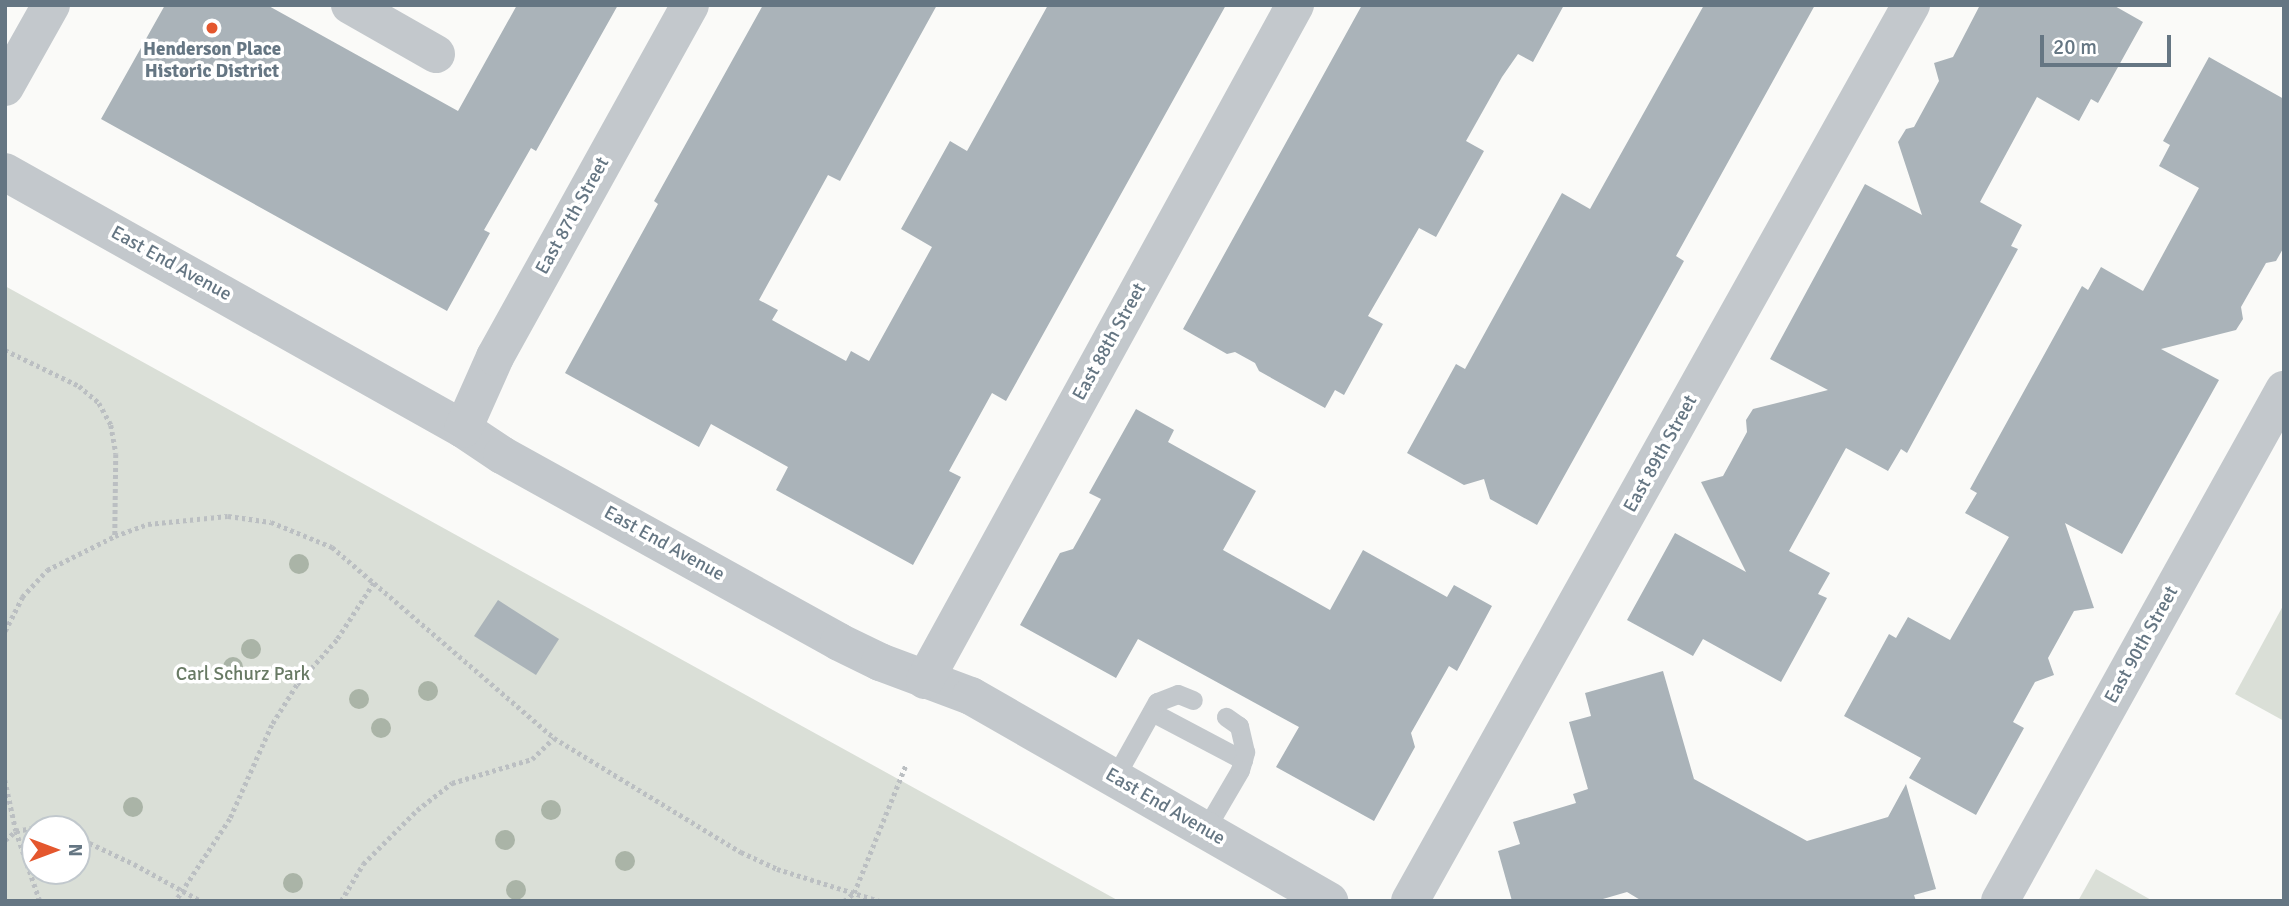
<!DOCTYPE html>
<html>
<head>
<meta charset="utf-8">
<style>
  body { margin:0 }
  #map { position:relative; width:2289px; height:906px; overflow:hidden; background:#fafaf8; font-family:Signika,sans-serif }
  div>[style] { position:absolute }
  .green>* { inset:0; background:#dadfd7 }
  .building>* { inset:0; background:#aab3b9 }
  .path>* { height:4.5px; margin-top:-2.25px; transform-origin:0; background:repeating-linear-gradient(90deg,#bbbfc2 0 3.5px,transparent 0 7px) }
  .service>* { height:19px; margin:-9.5px; padding:0 9.5px; transform-origin:9.5px; border-radius:9.5px; background:#c3c8cc }
  .minor>* { height:38px; margin:-19px; padding:0 19px; transform-origin:19px; border-radius:19px; background:#c3c8cc }
  .path-bridge>* { height:4.5px; margin-top:-2.25px; transform-origin:0; background:repeating-linear-gradient(90deg,#bbbfc2 0 3.5px,transparent 0 7px) }
  .trees>* { width:20px; height:20px; margin:-10px; border-radius:50%; background:#aab4a7 }
  .dots>* { width:19px; height:19px; translate:-50% -50%; box-sizing:border-box; border:4px solid #fff; border-radius:50% }
  span { translate:-50% -50%; white-space:nowrap; text-align:center; line-height:1.15; -webkit-text-stroke:7px #fff; paint-order:stroke }
  .poi-label { font-size:19px; color:#657683; font-weight:700 }
  .street-label { font-size:19px; color:#657683 }
  .park-label { font-size:19px; color:#687a64 }
  .frame { position:absolute; inset:0; border:7px solid #657683; pointer-events:none }
  .north { position:absolute; left:21px; top:815px; width:70px; height:70px; box-sizing:border-box; background:#fff; border:2px solid #c1c8cd; border-radius:50%; rotate:90deg; font-size:19px; font-weight:700; line-height:28px; text-align:center; color:#657683 }
  .north::after { content:''; display:block; margin:auto; width:24px; height:32px; background:#e4572e; clip-path:polygon(50% 0,100% 100%,50% 72%,0 100%) }
  .scale { position:absolute; left:2040px; top:35px; width:131px; height:32px; box-sizing:border-box; border:4px solid #657683; border-top:0; padding-left:9px; font-size:21px; line-height:24px; white-space:nowrap; color:#657683; -webkit-text-stroke:5px #fff; paint-order:stroke }
</style>
</head>
<body>
<div id="map">
  <div class="green">
    <div style="clip-path:polygon(evenodd,5px 286px,1119px 901px,5px 901px,5px 286px,35px 829px,77px 829px,77px 871px,35px 871px,35px 829px)"></div>
    <div style="clip-path:polygon(2284px 604px,2284px 721px,2235px 694px)"></div>
    <div style="clip-path:polygon(2096px 869px,2153px 901px,2078px 901px)"></div>
  </div>
  <div class="building">
    <div style="clip-path:polygon(165px 5px,267px 5px,458px 111px,517px 5px,618px 5px,536px 151px,531px 148px,484px 230px,490px 233px,447px 311px,101px 119px)"></div>
    <div style="clip-path:polygon(763px 5px,937px 5px,840px 181px,828px 175px,759px 300px,778px 310px,772px 320px,846px 361px,851px 351px,869px 361px,932px 247px,901px 229px,950px 141px,967px 151px,1048px 5px,1226px 5px,1006px 401px,992px 393px,949px 471px,961px 477px,913px 565px,776px 490px,788px 467px,711px 424px,699px 447px,565px 373px,658px 204px,654px 201px)"></div>
    <div style="clip-path:polygon(1362px 5px,1564px 5px,1533px 62px,1518px 54px,1502px 77px,1466px 141px,1484px 151px,1436px 237px,1419px 228px,1368px 316px,1383px 324px,1344px 395px,1335px 390px,1325px 408px,1259px 371px,1255px 363px,1235px 352px,1227px 354px,1183px 329px)"></div>
    <div style="clip-path:polygon(1704px 5px,1815px 5px,1676px 256px,1684px 261px,1537px 525px,1490px 499px,1484px 479px,1464px 485px,1407px 453px,1456px 364px,1465px 369px,1562px 193px,1590px 209px)"></div>
    <div style="clip-path:polygon(1980px 5px,2113px 5px,2143px 22px,2098px 103px,2091px 99px,2079px 121px,2037px 97px,1980px 202px,2022px 225px,2011px 246px,2018px 249px,1907px 453px,1901px 449px,1888px 471px,1846px 448px,1789px 551px,1830px 573px,1818px 594px,1827px 598px,1781px 682px,1703px 639px,1693px 656px,1627px 620px,1675px 533px,1746px 572px,1701px 482px,1723px 476px,1747px 432px,1746px 420px,1753px 409px,1828px 390px,1770px 359px,1865px 184px,1922px 215px,1898px 142px,1906px 129px,1914px 127px,1939px 81px,1934px 63px,1953px 57px)"></div>
    <div style="clip-path:polygon(2209px 57px,2284px 99px,2284px 247px,2276px 261px,2266px 263px,2241px 307px,2243px 319px,2236px 330px,2161px 349px,2219px 380px,2122px 554px,2065px 523px,2094px 608px,2074px 611px,2048px 658px,2054px 675px,2035px 682px,2013px 722px,2024px 728px,1976px 815px,1909px 778px,1921px 758px,1844px 716px,1889px 634px,1896px 638px,1908px 617px,1950px 640px,2009px 537px,1965px 513px,1977px 493px,1970px 489px,2082px 286px,2088px 290px,2101px 267px,2143px 291px,2199px 188px,2159px 166px,2170px 145px,2163px 141px)"></div>
    <div style="clip-path:polygon(1136px 409px,1174px 430px,1168px 442px,1256px 491px,1223px 550px,1330px 610px,1363px 550px,1447px 597px,1454px 585px,1492px 606px,1457px 671px,1449px 666px,1411px 733px,1415px 747px,1374px 821px,1276px 767px,1299px 727px,1138px 639px,1116px 678px,1020px 625px,1060px 553px,1073px 549px,1101px 499px,1089px 493px)"></div>
    <div style="clip-path:polygon(498px 600px,559px 639px,536px 675px,474px 636px)"></div>
    <div style="clip-path:polygon(1663px 671px,1694px 779px,1807px 841px,1888px 817px,1906px 784px,1936px 889px,1914px 895px,1916px 901px,1642px 901px,1627px 892px,1596px 901px,1512px 901px,1498px 851px,1520px 844px,1513px 822px,1576px 803px,1573px 794px,1588px 789px,1569px 722px,1591px 716px,1585px 693px)"></div>
  </div>
  <div class="path">
    <div style="left:5px;top:350px;width:82px;rotate:25.9deg"></div>
    <div style="left:79px;top:386px;width:26px;rotate:40deg"></div>
    <div style="left:99px;top:403px;width:25px;rotate:61deg"></div>
    <div style="left:111px;top:425px;width:29px;rotate:80deg"></div>
    <div style="left:116px;top:454px;width:82px;rotate:90.7deg"></div>
    <div style="left:374px;top:583px;width:238px;rotate:40.7deg"></div>
    <div style="left:5px;top:631px;width:38px;rotate:-63deg"></div>
    <div style="left:22px;top:597px;width:37px;rotate:-47deg"></div>
    <div style="left:47px;top:570px;width:76px;rotate:-26.6deg"></div>
    <div style="left:115px;top:536px;width:35px;rotate:-20deg"></div>
    <div style="left:148px;top:524px;width:80px;rotate:-5.7deg"></div>
    <div style="left:228px;top:516px;width:43px;rotate:7.9deg"></div>
    <div style="left:271px;top:522px;width:66px;rotate:22.3deg"></div>
    <div style="left:332px;top:547px;width:55px;rotate:40.6deg"></div>
    <div style="left:374px;top:583px;width:68px;rotate:123deg"></div>
    <div style="left:337px;top:640px;width:60px;rotate:131.6deg"></div>
    <div style="left:297px;top:685px;width:47px;rotate:122deg"></div>
    <div style="left:272px;top:725px;width:103px;rotate:114.1deg"></div>
    <div style="left:230px;top:819px;width:98px;rotate:123.4deg"></div>
    <div style="left:5px;top:780px;width:52px;rotate:77.8deg"></div>
    <div style="left:16px;top:831px;width:74px;rotate:71.1deg"></div>
    <div style="left:77px;top:837px;width:63px;rotate:25.3deg"></div>
    <div style="left:5px;top:840px;width:14px;rotate:-39deg"></div>
    <div style="left:16px;top:831px;width:23px;rotate:-10deg"></div>
    <div style="left:39px;top:827px;width:12px;rotate:9deg"></div>
    <div style="left:341px;top:901px;width:43px;rotate:-59.3deg"></div>
    <div style="left:363px;top:864px;width:76px;rotate:-45deg"></div>
    <div style="left:417px;top:810px;width:44px;rotate:-37.6deg"></div>
    <div style="left:452px;top:783px;width:84px;rotate:-16.7deg"></div>
    <div style="left:532px;top:759px;width:30px;rotate:-44deg"></div>
    <div style="left:554px;top:738px;width:219px;rotate:31.4deg"></div>
    <div style="left:741px;top:852px;width:40px;rotate:25deg"></div>
    <div style="left:777px;top:869px;width:107px;rotate:17.4deg"></div>
    <div style="left:844px;top:901px;width:13px;rotate:-39deg"></div>
    <div style="left:854px;top:893px;width:139px;rotate:-68deg"></div>
  </div>
  <div class="service">
    <div style="left:1152px;top:712px;width:103px;rotate:27.8deg"></div>
    <div style="left:1115px;top:777px;width:86px;rotate:-60.8deg"></div>
    <div style="left:1157px;top:702px;width:22px;rotate:-21deg"></div>
    <div style="left:1178px;top:694px;width:16px;rotate:22deg"></div>
    <div style="left:1205px;top:830px;width:69px;rotate:-59.7deg"></div>
    <div style="left:1240px;top:770px;width:19px;rotate:-74deg"></div>
    <div style="left:1245px;top:752px;width:27px;rotate:-103deg"></div>
    <div style="left:1239px;top:726px;width:16px;rotate:-145deg"></div>
  </div>
  <div class="minor">
    <div style="left:350px;top:5px;width:99px;rotate:29.7deg"></div>
    <div style="left:5px;top:87px;width:94px;rotate:-60.7deg"></div>
    <div style="left:5px;top:172px;width:525px;rotate:29.3deg"></div>
    <div style="left:463px;top:429px;width:47px;rotate:33.7deg"></div>
    <div style="left:502px;top:455px;width:385px;rotate:29deg"></div>
    <div style="left:839px;top:642px;width:46px;rotate:26deg"></div>
    <div style="left:880px;top:662px;width:97px;rotate:20.5deg"></div>
    <div style="left:971px;top:696px;width:413px;rotate:29.8deg"></div>
    <div style="left:463px;top:429px;width:79px;rotate:-66deg"></div>
    <div style="left:495px;top:357px;width:402px;rotate:-61deg"></div>
    <div style="left:925px;top:680px;width:770px;rotate:-61.27deg"></div>
    <div style="left:1410px;top:901px;width:1027px;rotate:-60.79deg"></div>
    <div style="left:2000px;top:901px;width:585px;rotate:-60.94deg"></div>
  </div>
  <div class="path-bridge">
    <div style="left:134px;top:864px;width:77px;rotate:28.9deg"></div>
  </div>
  <div class="trees">
    <div style="left:299px;top:564px"></div>
    <div style="left:251px;top:649px"></div>
    <div style="left:233px;top:667px"></div>
    <div style="left:428px;top:691px"></div>
    <div style="left:359px;top:699px"></div>
    <div style="left:381px;top:728px"></div>
    <div style="left:133px;top:807px"></div>
    <div style="left:551px;top:810px"></div>
    <div style="left:505px;top:840px"></div>
    <div style="left:625px;top:861px"></div>
    <div style="left:293px;top:883px"></div>
    <div style="left:516px;top:890px"></div>
  </div>
  <div class="dots">
    <div style="left:212px;top:28px;background:#e4572e"></div>
  </div>
  <div class="poi-label">
    <span style="left:212px;top:61px">Henderson Place<br>Historic District</span>
  </div>
  <div class="street-label">
    <span style="left:573px;top:216px;rotate:-61deg">East 87th Street</span>
    <span style="left:171px;top:264px;rotate:29deg">East End Avenue</span>
    <span style="left:1110px;top:342px;rotate:-61deg">East 88th Street</span>
    <span style="left:1661px;top:454px;rotate:-61deg">East 89th Street</span>
    <span style="left:664px;top:544px;rotate:29deg">East End Avenue</span>
    <span style="left:2142px;top:645px;rotate:-61deg">East 90th Street</span>
    <span style="left:1165px;top:807px;rotate:30deg">East End Avenue</span>
  </div>
  <div class="park-label">
    <span style="left:243px;top:675px">Carl Schurz Park</span>
  </div>
  <div class="frame"></div>
  <div class="north">N</div>
  <div class="scale">20 m</div>
</div>
</body>
</html>
